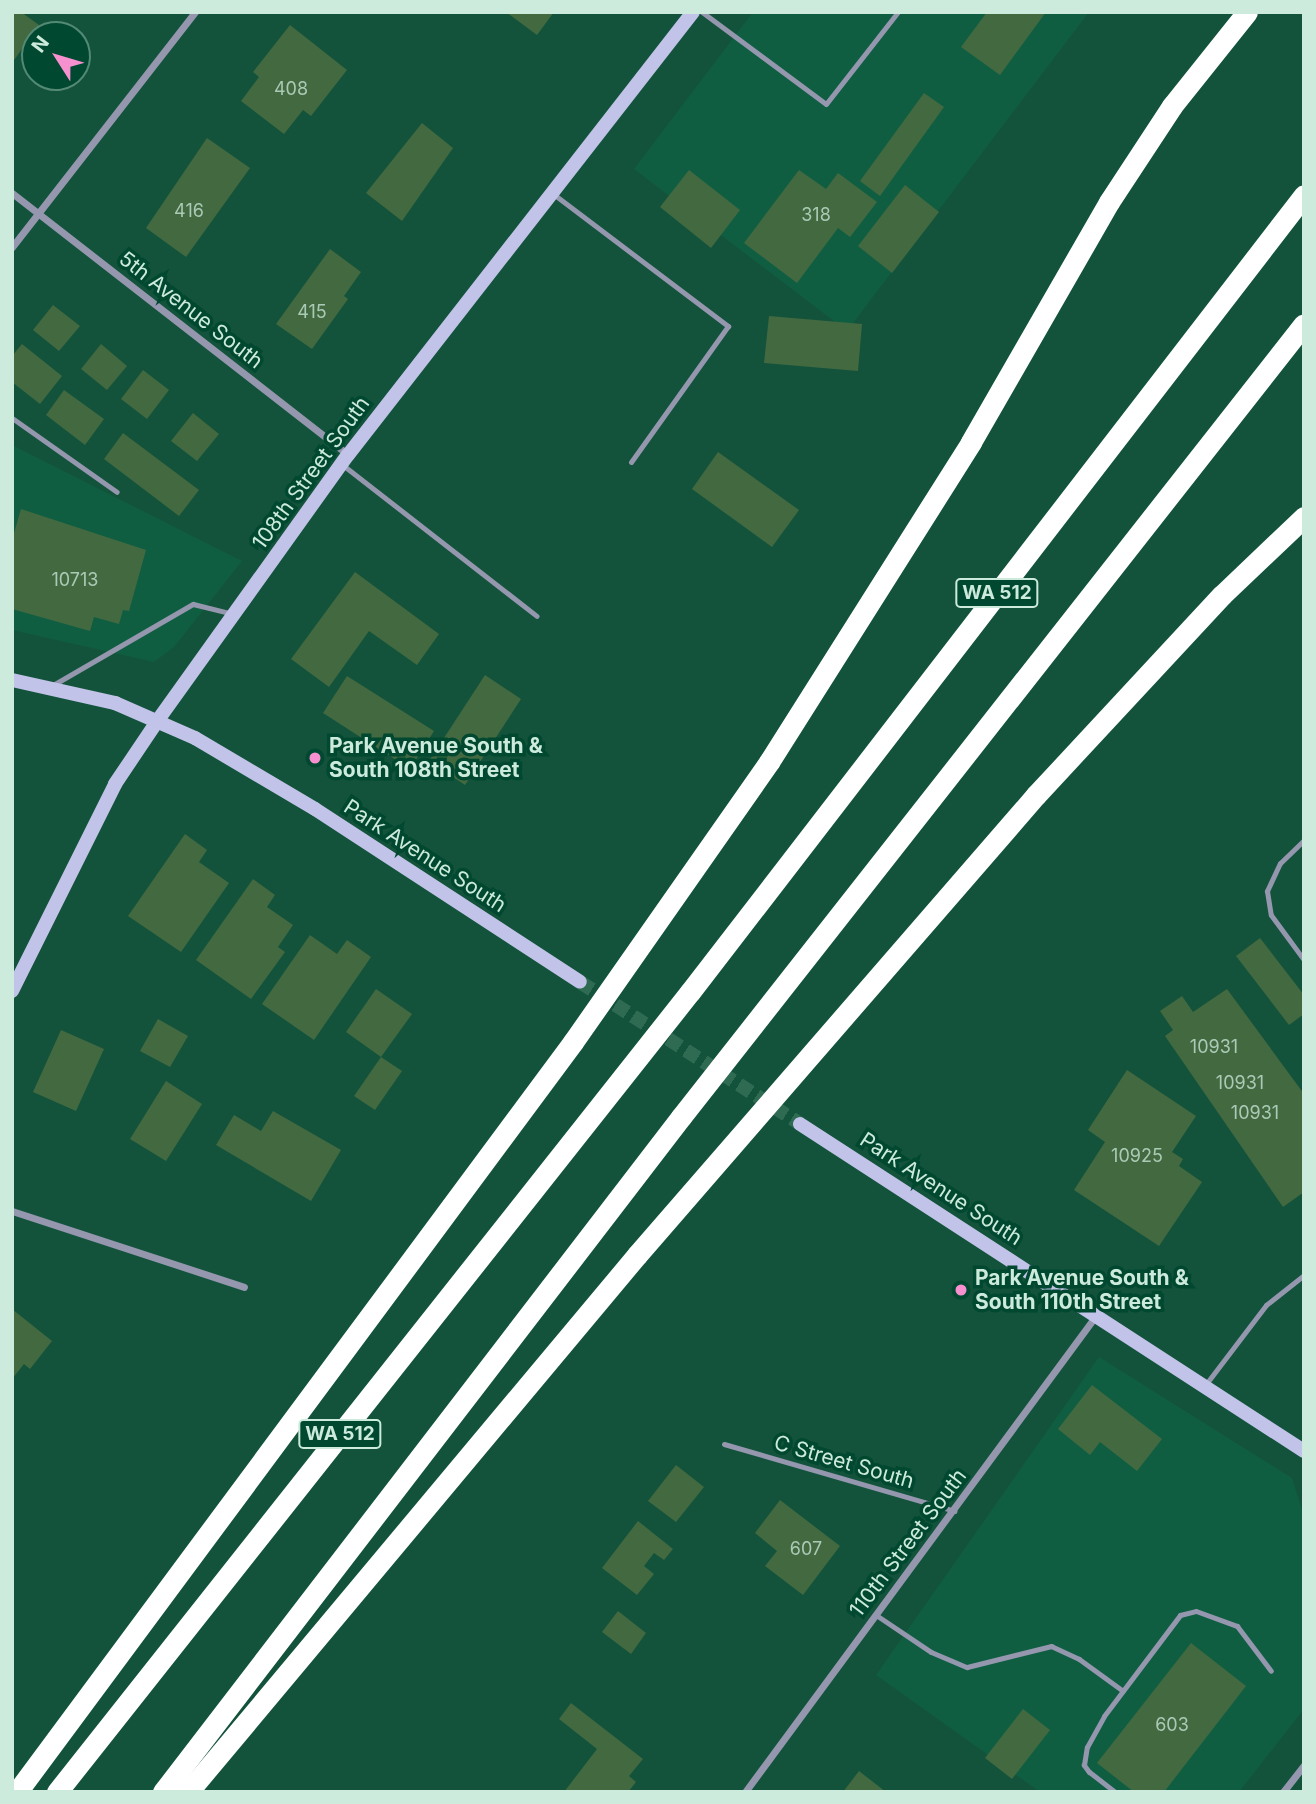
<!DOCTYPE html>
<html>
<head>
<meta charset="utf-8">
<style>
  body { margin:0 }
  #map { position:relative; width:1316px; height:1804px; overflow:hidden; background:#13533b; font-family:Inter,sans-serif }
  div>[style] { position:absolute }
  .built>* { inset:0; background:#105e42 }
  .building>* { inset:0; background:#436941 }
  .secondary-tunnel>* { height:14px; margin-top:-7px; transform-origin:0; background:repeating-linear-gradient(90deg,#2f6a53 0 14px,transparent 0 21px) }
  .lane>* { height:5px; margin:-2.5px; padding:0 2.5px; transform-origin:2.5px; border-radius:2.5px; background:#9597ae }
  .street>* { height:7px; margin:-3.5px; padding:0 3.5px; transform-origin:3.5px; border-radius:3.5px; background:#9597ae }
  .secondary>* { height:14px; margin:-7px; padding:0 7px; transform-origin:7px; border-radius:7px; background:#c1c3e8 }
  .highway>* { height:21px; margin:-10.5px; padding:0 10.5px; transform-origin:10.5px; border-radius:10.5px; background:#fff }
  .dots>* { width:19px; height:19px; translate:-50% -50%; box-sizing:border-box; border:4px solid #014830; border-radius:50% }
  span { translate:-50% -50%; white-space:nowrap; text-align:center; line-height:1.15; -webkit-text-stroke:7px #014830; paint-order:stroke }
  .number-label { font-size:18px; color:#aacab5 }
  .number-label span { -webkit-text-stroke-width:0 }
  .shield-label span { padding:2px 5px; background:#014830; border:2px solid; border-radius:5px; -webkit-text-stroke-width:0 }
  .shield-label { font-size:19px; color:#cdebdc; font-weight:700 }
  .street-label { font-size:21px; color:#cdebdc }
  .poi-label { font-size:21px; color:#cdebdc; font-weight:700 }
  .left { translate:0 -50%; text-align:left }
  .frame { position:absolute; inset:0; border:14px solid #cdebdc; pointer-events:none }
  .north { position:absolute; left:21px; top:21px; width:70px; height:70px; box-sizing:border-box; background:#014830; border:2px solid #538975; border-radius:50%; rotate:307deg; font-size:19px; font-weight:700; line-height:28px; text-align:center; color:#cdebdc }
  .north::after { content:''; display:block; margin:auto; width:24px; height:32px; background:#f690cf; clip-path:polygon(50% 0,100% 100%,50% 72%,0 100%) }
</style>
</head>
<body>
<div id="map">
  <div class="built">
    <div style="clip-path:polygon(753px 12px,1089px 12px,847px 331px,634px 169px)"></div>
    <div style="clip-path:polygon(12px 445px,242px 561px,174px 647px,154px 662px,12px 630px)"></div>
    <div style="clip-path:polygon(1099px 1357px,1292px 1478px,1304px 1516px,1304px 1709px,1239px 1792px,1040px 1792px,876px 1675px)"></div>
  </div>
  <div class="building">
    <div style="clip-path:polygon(12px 12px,21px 12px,39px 25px,12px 63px)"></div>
    <div style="clip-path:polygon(506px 12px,554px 12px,537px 35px)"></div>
    <div style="clip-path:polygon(987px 12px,1046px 12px,1000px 75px,961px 47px)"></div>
    <div style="clip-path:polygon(290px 25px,347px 70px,311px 116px,303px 110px,284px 134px,241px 101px,259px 77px,253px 72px)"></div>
    <div style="clip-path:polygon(924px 93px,944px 107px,880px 196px,860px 181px)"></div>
    <div style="clip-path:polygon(422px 123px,453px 148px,402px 221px,366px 193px)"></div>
    <div style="clip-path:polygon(207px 138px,250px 168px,186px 257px,146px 228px)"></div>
    <div style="clip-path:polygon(689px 170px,740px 210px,711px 248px,660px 207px)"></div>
    <div style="clip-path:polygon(799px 170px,826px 189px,838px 173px,877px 202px,850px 237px,838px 228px,797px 283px,744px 243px)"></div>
    <div style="clip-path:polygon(905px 185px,939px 212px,892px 273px,858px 246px)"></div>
    <div style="clip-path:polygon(330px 249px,361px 272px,344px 296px,348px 299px,312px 349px,276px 324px)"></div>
    <div style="clip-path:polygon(53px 305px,80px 326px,59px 351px,33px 330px)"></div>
    <div style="clip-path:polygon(769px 316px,862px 324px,858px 371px,764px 363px)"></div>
    <div style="clip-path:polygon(22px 344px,62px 376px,40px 404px,12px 382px,12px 356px)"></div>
    <div style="clip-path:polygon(101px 344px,127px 366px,107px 390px,81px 369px)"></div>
    <div style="clip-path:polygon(143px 370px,169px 390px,147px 419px,121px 399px)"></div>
    <div style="clip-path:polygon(64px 390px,104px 419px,85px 445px,46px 415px)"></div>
    <div style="clip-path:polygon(193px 413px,219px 434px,197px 461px,171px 441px)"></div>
    <div style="clip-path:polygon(123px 433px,199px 490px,179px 516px,104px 459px)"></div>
    <div style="clip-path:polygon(718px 452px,799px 510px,772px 547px,692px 489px)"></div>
    <div style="clip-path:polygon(21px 509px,146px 550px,129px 611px,123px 610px,119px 624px,94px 617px,90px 631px,12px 609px,12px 540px)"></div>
    <div style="clip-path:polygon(355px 572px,439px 634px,417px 665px,369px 631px,329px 687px,291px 659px)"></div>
    <div style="clip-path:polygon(485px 675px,521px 699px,465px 785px,429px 761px)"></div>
    <div style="clip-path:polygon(347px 676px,434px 731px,410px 769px,323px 713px)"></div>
    <div style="clip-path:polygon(185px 834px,207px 850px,199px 862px,229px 883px,181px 952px,128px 916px)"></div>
    <div style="clip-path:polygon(253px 879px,275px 895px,267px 907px,293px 925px,278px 947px,285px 952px,251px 999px,196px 960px)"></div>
    <div style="clip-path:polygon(310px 935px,337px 954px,347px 940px,371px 957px,314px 1040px,262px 1004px)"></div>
    <div style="clip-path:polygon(1260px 938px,1304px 995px,1304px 1014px,1289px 1025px,1236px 956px)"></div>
    <div style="clip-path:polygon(376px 989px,412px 1014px,381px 1057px,346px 1032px)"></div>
    <div style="clip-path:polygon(1227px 989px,1304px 1094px,1304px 1192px,1283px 1207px,1165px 1036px,1173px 1030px,1160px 1011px,1182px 996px,1193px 1012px)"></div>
    <div style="clip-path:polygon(158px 1019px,188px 1036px,170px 1067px,140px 1051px)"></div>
    <div style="clip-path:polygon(61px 1030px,104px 1049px,76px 1111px,33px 1092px)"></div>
    <div style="clip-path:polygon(381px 1057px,402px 1071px,375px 1110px,354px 1096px)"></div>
    <div style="clip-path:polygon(1127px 1070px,1196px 1116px,1172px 1152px,1183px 1159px,1179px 1166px,1202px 1182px,1159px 1246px,1074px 1190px,1105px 1142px,1088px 1130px)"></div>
    <div style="clip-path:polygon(166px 1081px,202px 1104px,166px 1161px,130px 1139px)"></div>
    <div style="clip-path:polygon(273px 1111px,341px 1150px,311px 1201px,216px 1145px,234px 1115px,261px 1131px)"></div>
    <div style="clip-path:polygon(12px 1309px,52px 1341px,30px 1369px,24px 1364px,12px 1379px)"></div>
    <div style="clip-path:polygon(1092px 1385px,1162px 1439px,1137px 1471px,1100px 1442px,1090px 1455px,1058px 1429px)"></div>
    <div style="clip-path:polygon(676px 1465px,704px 1487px,676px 1522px,648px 1501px)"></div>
    <div style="clip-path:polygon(780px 1500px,840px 1546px,803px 1595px,765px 1566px,777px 1551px,755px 1533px)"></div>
    <div style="clip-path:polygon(638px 1521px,673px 1549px,664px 1560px,654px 1553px,644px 1566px,654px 1574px,637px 1595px,602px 1568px)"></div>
    <div style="clip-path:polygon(618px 1611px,646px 1633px,631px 1654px,602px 1632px)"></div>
    <div style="clip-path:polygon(1191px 1643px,1246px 1686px,1164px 1792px,1134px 1792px,1097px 1763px)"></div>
    <div style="clip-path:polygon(571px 1703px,643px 1759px,629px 1776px,636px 1782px,628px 1792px,564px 1792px,597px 1749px,559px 1719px)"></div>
    <div style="clip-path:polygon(1023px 1709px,1050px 1730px,1012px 1779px,985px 1758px)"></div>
    <div style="clip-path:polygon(859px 1771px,886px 1792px,843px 1792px)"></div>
  </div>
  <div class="secondary-tunnel">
    <div style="left:580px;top:982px;width:262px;rotate:32.8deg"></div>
  </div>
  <div class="lane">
    <div style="left:702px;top:12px;width:154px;rotate:36.6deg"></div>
    <div style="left:826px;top:104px;width:117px;rotate:-52deg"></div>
    <div style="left:552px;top:193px;width:221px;rotate:37.1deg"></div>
    <div style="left:728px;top:326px;width:167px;rotate:125.5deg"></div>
    <div style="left:12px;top:418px;width:128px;rotate:35.2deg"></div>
    <div style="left:344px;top:466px;width:244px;rotate:37.9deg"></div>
    <div style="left:53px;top:685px;width:162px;rotate:-30.1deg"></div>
    <div style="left:193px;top:604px;width:41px;rotate:14deg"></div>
    <div style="left:1304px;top:840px;width:33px;rotate:136deg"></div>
    <div style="left:1280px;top:863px;width:31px;rotate:115deg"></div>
    <div style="left:1267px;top:891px;width:24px;rotate:81deg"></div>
    <div style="left:1271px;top:915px;width:56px;rotate:53.7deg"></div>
    <div style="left:1206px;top:1384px;width:99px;rotate:-52.8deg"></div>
    <div style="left:1266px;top:1305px;width:48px;rotate:-38.3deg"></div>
    <div style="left:724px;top:1444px;width:240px;rotate:16.2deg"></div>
    <div style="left:876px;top:1615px;width:66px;rotate:33.9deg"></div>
    <div style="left:931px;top:1652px;width:39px;rotate:23deg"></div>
    <div style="left:967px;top:1667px;width:87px;rotate:-14deg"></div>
    <div style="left:1051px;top:1646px;width:31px;rotate:25deg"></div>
    <div style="left:1079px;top:1659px;width:54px;rotate:36deg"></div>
    <div style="left:1115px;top:1792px;width:33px;rotate:-142deg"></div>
    <div style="left:1089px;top:1772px;width:9px;rotate:-126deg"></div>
    <div style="left:1084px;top:1765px;width:18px;rotate:-81deg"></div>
    <div style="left:1087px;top:1747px;width:35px;rotate:-61deg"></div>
    <div style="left:1104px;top:1716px;width:126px;rotate:-53deg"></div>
    <div style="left:1180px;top:1615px;width:16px;rotate:-14deg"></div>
    <div style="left:1196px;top:1611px;width:44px;rotate:20.1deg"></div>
    <div style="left:1237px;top:1626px;width:56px;rotate:52.9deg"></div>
  </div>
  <div class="street">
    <div style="left:12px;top:193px;width:426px;rotate:37.9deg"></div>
    <div style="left:12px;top:247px;width:298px;rotate:-52.1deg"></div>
    <div style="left:12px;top:1211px;width:244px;rotate:18.1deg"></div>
    <div style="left:745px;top:1792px;width:594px;rotate:-53.63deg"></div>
    <div style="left:1283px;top:1792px;width:34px;rotate:-52deg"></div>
  </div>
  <div class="secondary">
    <div style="left:12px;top:680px;width:106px;rotate:12.6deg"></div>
    <div style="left:115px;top:703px;width:87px;rotate:23.6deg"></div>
    <div style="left:195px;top:738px;width:139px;rotate:30.6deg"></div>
    <div style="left:315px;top:809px;width:316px;rotate:33.1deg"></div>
    <div style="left:12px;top:991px;width:231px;rotate:-63.5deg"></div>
    <div style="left:115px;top:784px;width:77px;rotate:-56.1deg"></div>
    <div style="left:158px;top:720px;width:326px;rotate:-54.4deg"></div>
    <div style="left:348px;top:455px;width:561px;rotate:-52.09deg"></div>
    <div style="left:800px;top:1124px;width:601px;rotate:32.98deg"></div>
  </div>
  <div class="highway">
    <div style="left:17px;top:1792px;width:934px;rotate:-53.45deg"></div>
    <div style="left:573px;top:1042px;width:342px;rotate:-55deg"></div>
    <div style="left:769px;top:762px;width:378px;rotate:-57.7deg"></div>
    <div style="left:971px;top:442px;width:277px;rotate:-60.1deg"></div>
    <div style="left:1109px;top:202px;width:115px;rotate:-56.7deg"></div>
    <div style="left:1172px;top:106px;width:120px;rotate:-51.4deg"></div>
    <div style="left:57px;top:1792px;width:1020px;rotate:-51.65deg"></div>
    <div style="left:690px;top:992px;width:1006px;rotate:-52.39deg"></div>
    <div style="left:163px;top:1792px;width:851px;rotate:-52.5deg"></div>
    <div style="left:681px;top:1117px;width:1008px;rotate:-51.85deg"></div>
    <div style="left:188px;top:1792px;width:700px;rotate:-50.1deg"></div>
    <div style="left:637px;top:1255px;width:609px;rotate:-49.06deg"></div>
    <div style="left:1036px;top:795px;width:273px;rotate:-47.1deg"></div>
    <div style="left:1222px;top:595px;width:113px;rotate:-43.6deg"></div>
  </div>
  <div class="dots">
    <div style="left:315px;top:758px;background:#f690cf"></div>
    <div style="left:961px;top:1290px;background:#f690cf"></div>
  </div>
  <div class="number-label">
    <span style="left:291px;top:89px">408</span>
    <span style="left:189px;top:211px">416</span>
    <span style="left:816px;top:215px">318</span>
    <span style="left:312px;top:312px">415</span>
    <span style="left:75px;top:580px">10713</span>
    <span style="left:1214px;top:1047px">10931</span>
    <span style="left:1240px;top:1083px">10931</span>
    <span style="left:1255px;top:1113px">10931</span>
    <span style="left:1137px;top:1156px">10925</span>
    <span style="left:806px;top:1549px">607</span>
    <span style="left:1172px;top:1725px">603</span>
  </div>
  <div class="shield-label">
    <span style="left:997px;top:593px">WA 512</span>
    <span style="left:340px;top:1434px">WA 512</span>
  </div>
  <div class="street-label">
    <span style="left:191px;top:310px;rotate:38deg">5th Avenue South</span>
    <span style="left:311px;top:473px;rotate:-54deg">108th Street South</span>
    <span style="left:425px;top:856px;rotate:33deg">Park Avenue South</span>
    <span style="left:941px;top:1189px;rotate:33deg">Park Avenue South</span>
    <span style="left:844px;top:1462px;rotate:16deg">C Street South</span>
    <span style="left:908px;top:1543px;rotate:-53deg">110th Street South</span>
  </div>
  <div class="poi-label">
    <span class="left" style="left:329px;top:758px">Park Avenue South &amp;<br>South 108th Street</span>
    <span class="left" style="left:975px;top:1290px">Park Avenue South &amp;<br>South 110th Street</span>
  </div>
  <div class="frame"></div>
  <div class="north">N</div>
</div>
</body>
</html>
